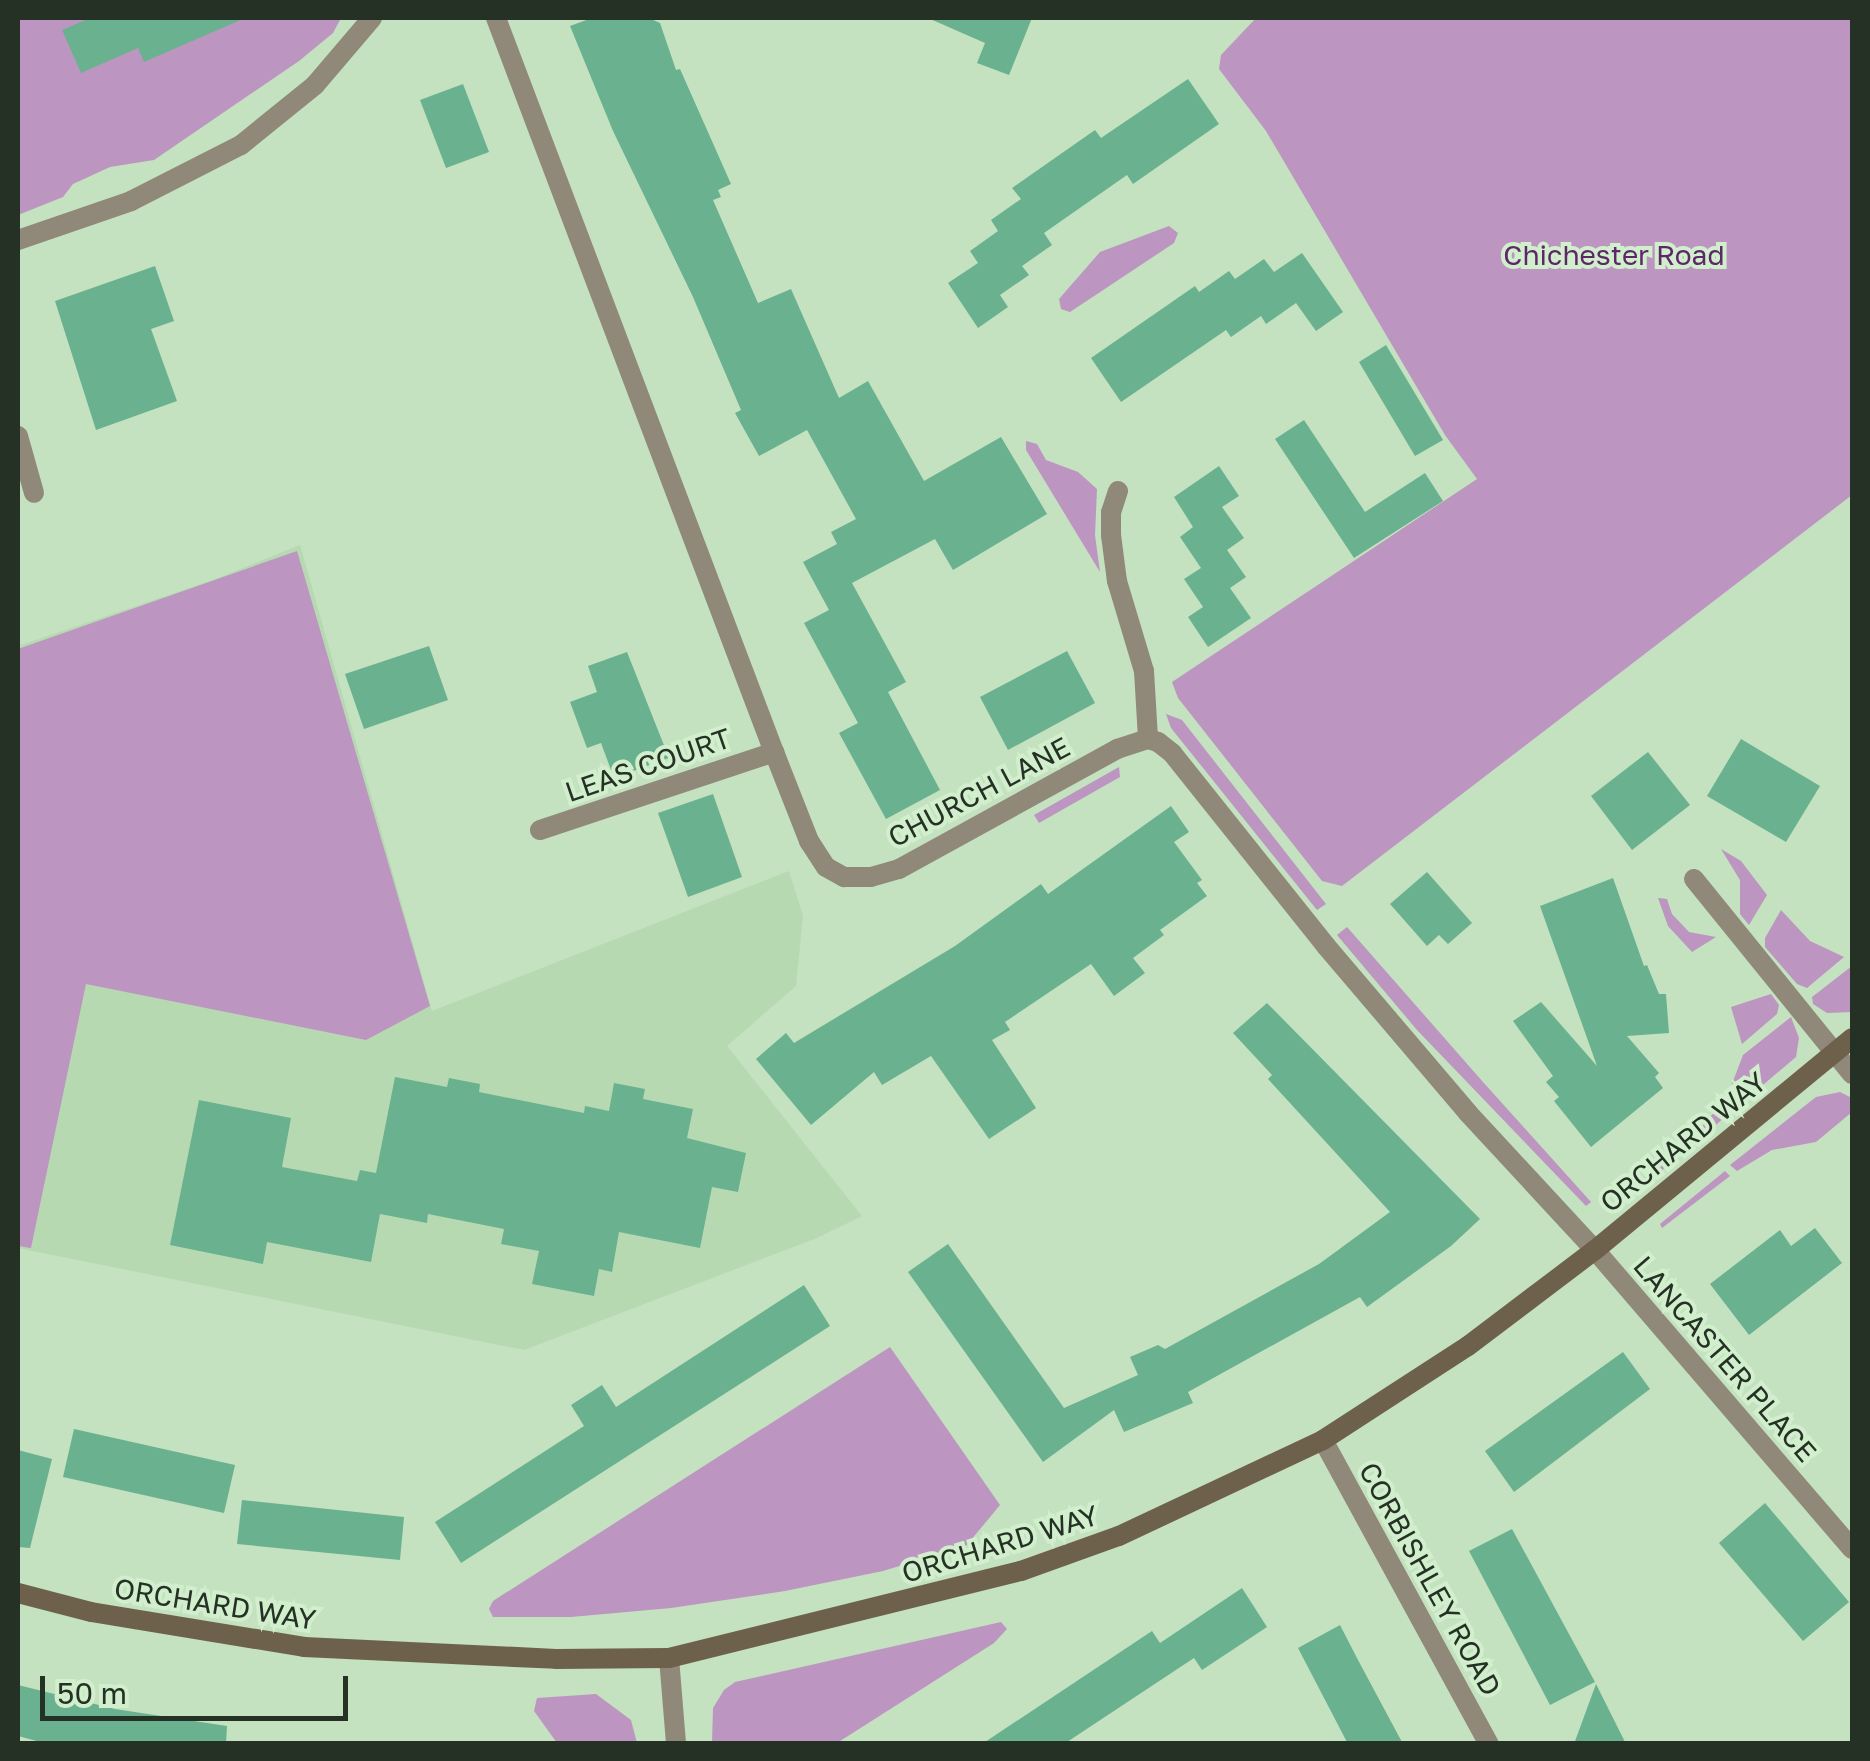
<!DOCTYPE html>
<html>
<head>
<meta charset="utf-8">
<style>
  body { margin:0 }
  #map { position:relative; width:1870px; height:1761px; overflow:hidden; background:#c4e1c0; font-family:"Golos Text",sans-serif }
  div>[style] { position:absolute }
  .built>* { inset:0; background:#b6d9b2 }
  .green>* { inset:0; background:#bc95c1 }
  .building>* { inset:0; background:#6ab28f }
  .street>* { height:20px; margin:-10px; padding:0 10px; transform-origin:10px; border-radius:10px; background:#908878 }
  .secondary>* { height:20px; margin:-10px; padding:0 10px; transform-origin:10px; border-radius:10px; background:#6e614b }
  span { translate:-50% -50%; white-space:nowrap; text-align:center; line-height:1.15; -webkit-text-stroke:8px #d1efcd; paint-order:stroke }
  .park-label { font-size:28px; color:#5e2767 }
  .street-label { font-size:28px; color:#253124 }
  .frame { position:absolute; inset:0; border:20px solid #253124; pointer-events:none }
  .scale { position:absolute; left:40px; top:1676px; width:308px; height:45px; box-sizing:border-box; border:5px solid #253124; border-top:0; padding-left:12px; font-size:30px; line-height:35px; white-space:nowrap; color:#253124; -webkit-text-stroke:8px #d1efcd; paint-order:stroke }
</style>
</head>
<body>
<div id="map">
  <div class="built">
    <div style="clip-path:polygon(300px 545px,432px 1011px,789px 871px,803px 916px,796px 986px,727px 1046px,862px 1216px,817px 1238px,524px 1350px,18px 1248px,18px 646px,213px 580px)"></div>
  </div>
  <div class="green">
    <div style="clip-path:polygon(18px 18px,341px 18px,333px 33px,299px 61px,154px 160px,110px 167px,73px 184px,63px 197px,18px 215px)"></div>
    <div style="clip-path:polygon(1256px 18px,1852px 18px,1852px 495px,1342px 886px,1322px 881px,1178px 698px,1172px 682px,1477px 479px,1445px 435px,1266px 131px,1219px 69px,1221px 55px)"></div>
    <div style="clip-path:polygon(1169px 226px,1178px 233px,1174px 243px,1070px 312px,1061px 309px,1059px 299px,1100px 252px)"></div>
    <div style="clip-path:polygon(1026px 441px,1037px 444px,1046px 460px,1078px 472px,1097px 489px,1095px 535px,1100px 572px,1026px 450px)"></div>
    <div style="clip-path:polygon(297px 551px,430px 1006px,366px 1040px,86px 984px,31px 1248px,18px 1246px,18px 649px)"></div>
    <div style="clip-path:polygon(1166px 714px,1182px 720px,1326px 904px,1317px 910px,1171px 728px)"></div>
    <div style="clip-path:polygon(1119px 767px,1120px 777px,1039px 823px,1034px 815px)"></div>
    <div style="clip-path:polygon(1721px 849px,1741px 861px,1767px 895px,1749px 925px,1740px 914px,1740px 880px)"></div>
    <div style="clip-path:polygon(1658px 898px,1667px 899px,1672px 914px,1689px 932px,1716px 937px,1692px 952px,1668px 926px)"></div>
    <div style="clip-path:polygon(1781px 910px,1810px 941px,1844px 957px,1807px 988px,1797px 984px,1765px 947px,1765px 938px)"></div>
    <div style="clip-path:polygon(1347px 927px,1483px 1082px,1591px 1202px,1586px 1206px,1417px 1030px,1337px 935px)"></div>
    <div style="clip-path:polygon(1852px 966px,1852px 1012px,1827px 1013px,1813px 1004px,1812px 997px)"></div>
    <div style="clip-path:polygon(1771px 994px,1779px 1005px,1777px 1014px,1742px 1044px,1731px 1007px)"></div>
    <div style="clip-path:polygon(1791px 1017px,1799px 1038px,1796px 1057px,1705px 1134px,1700px 1129px,1727px 1097px,1743px 1055px)"></div>
    <div style="clip-path:polygon(1840px 1092px,1852px 1098px,1852px 1112px,1816px 1142px,1772px 1150px,1737px 1171px,1730px 1165px,1816px 1097px)"></div>
    <div style="clip-path:polygon(1695px 1135px,1699px 1139px,1637px 1191px,1633px 1187px)"></div>
    <div style="clip-path:polygon(1725px 1171px,1730px 1176px,1662px 1228px,1660px 1224px)"></div>
    <div style="clip-path:polygon(890px 1347px,1000px 1505px,966px 1546px,883px 1571px,785px 1591px,671px 1608px,571px 1617px,493px 1617px,489px 1609px,493px 1601px)"></div>
    <div style="clip-path:polygon(1001px 1622px,1007px 1629px,994px 1643px,837px 1743px,712px 1743px,713px 1708px,724px 1690px,735px 1682px)"></div>
    <div style="clip-path:polygon(596px 1694px,631px 1720px,637px 1743px,557px 1743px,534px 1711px,537px 1698px)"></div>
  </div>
  <div class="building">
    <div style="clip-path:polygon(90px 18px,245px 18px,144px 62px,138px 48px,81px 73px,62px 30px)"></div>
    <div style="clip-path:polygon(592px 18px,649px 18px,660px 23px,676px 70px,680px 69px,731px 184px,718px 190px,721px 197px,713px 200px,758px 303px,791px 289px,839px 398px,868px 381px,924px 481px,1001px 437px,1047px 514px,953px 570px,935px 539px,852px 583px,906px 682px,888px 692px,940px 790px,886px 819px,839px 733px,858px 723px,804px 623px,829px 610px,803px 562px,837px 544px,831px 532px,856px 519px,807px 430px,759px 456px,735px 413px,741px 410px,693px 297px,613px 131px,570px 26px)"></div>
    <div style="clip-path:polygon(928px 18px,1032px 18px,1009px 75px,977px 63px,985px 43px)"></div>
    <div style="clip-path:polygon(1188px 79px,1219px 124px,1133px 184px,1127px 175px,1044px 233px,1052px 245px,1022px 266px,1029px 275px,1000px 295px,1008px 307px,978px 328px,948px 283px,978px 263px,970px 251px,998px 231px,991px 220px,1021px 199px,1012px 188px,1095px 130px,1101px 138px)"></div>
    <div style="clip-path:polygon(463px 84px,489px 152px,446px 168px,420px 100px)"></div>
    <div style="clip-path:polygon(1302px 253px,1343px 312px,1316px 331px,1296px 303px,1266px 324px,1261px 316px,1231px 337px,1226px 330px,1121px 402px,1091px 358px,1195px 286px,1199px 292px,1229px 271px,1235px 279px,1264px 259px,1274px 272px)"></div>
    <div style="clip-path:polygon(155px 266px,174px 321px,151px 329px,177px 401px,96px 430px,55px 301px)"></div>
    <div style="clip-path:polygon(1386px 345px,1443px 440px,1415px 456px,1359px 362px)"></div>
    <div style="clip-path:polygon(1304px 420px,1365px 512px,1425px 473px,1443px 501px,1354px 558px,1275px 439px)"></div>
    <div style="clip-path:polygon(1219px 466px,1239px 496px,1222px 507px,1244px 538px,1227px 550px,1246px 577px,1230px 588px,1251px 618px,1208px 647px,1188px 617px,1203px 607px,1184px 579px,1201px 568px,1180px 537px,1193px 527px,1174px 497px)"></div>
    <div style="clip-path:polygon(429px 646px,448px 700px,364px 729px,345px 674px)"></div>
    <div style="clip-path:polygon(1067px 651px,1095px 703px,1008px 750px,980px 697px)"></div>
    <div style="clip-path:polygon(627px 652px,669px 758px,614px 778px,601px 743px,587px 748px,570px 702px,597px 692px,588px 666px)"></div>
    <div style="clip-path:polygon(1741px 739px,1820px 786px,1786px 842px,1707px 796px)"></div>
    <div style="clip-path:polygon(1648px 752px,1690px 805px,1632px 850px,1591px 796px)"></div>
    <div style="clip-path:polygon(713px 794px,742px 877px,688px 897px,658px 813px)"></div>
    <div style="clip-path:polygon(1171px 806px,1189px 832px,1174px 842px,1202px 880px,1197px 883px,1207px 896px,1160px 930px,1164px 935px,1133px 958px,1145px 973px,1114px 996px,1091px 964px,1005px 1022px,1010px 1030px,992px 1040px,1036px 1108px,989px 1139px,931px 1056px,882px 1085px,874px 1072px,811px 1125px,756px 1059px,786px 1033px,794px 1043px,955px 946px,1041px 884px,1048px 894px)"></div>
    <div style="clip-path:polygon(1427px 872px,1472px 923px,1448px 944px,1439px 935px,1427px 946px,1390px 904px)"></div>
    <div style="clip-path:polygon(1613px 878px,1644px 966px,1647px 965px,1659px 994px,1666px 994px,1669px 1033px,1627px 1036px,1659px 1073px,1655px 1077px,1663px 1088px,1591px 1147px,1554px 1101px,1559px 1097px,1546px 1082px,1553px 1076px,1513px 1021px,1541px 1002px,1597px 1066px,1540px 906px)"></div>
    <div style="clip-path:polygon(1267px 1003px,1480px 1219px,1451px 1246px,1367px 1307px,1360px 1297px,1188px 1392px,1193px 1403px,1124px 1432px,1114px 1410px,1043px 1462px,908px 1272px,948px 1244px,1064px 1408px,1138px 1375px,1130px 1357px,1158px 1345px,1165px 1349px,1319px 1264px,1390px 1212px,1268px 1079px,1272px 1075px,1233px 1033px)"></div>
    <div style="clip-path:polygon(395px 1077px,447px 1087px,449px 1078px,480px 1084px,479px 1092px,584px 1113px,585px 1106px,609px 1111px,614px 1083px,645px 1089px,643px 1099px,693px 1109px,687px 1138px,746px 1153px,738px 1192px,712px 1187px,700px 1248px,619px 1232px,612px 1272px,599px 1269px,594px 1296px,532px 1284px,539px 1251px,501px 1244px,504px 1229px,428px 1214px,427px 1223px,380px 1214px,371px 1262px,267px 1242px,263px 1264px,170px 1245px,199px 1100px,291px 1118px,282px 1167px,357px 1181px,360px 1170px,376px 1173px)"></div>
    <div style="clip-path:polygon(1815px 1228px,1842px 1263px,1749px 1335px,1710px 1284px,1780px 1230px,1791px 1246px)"></div>
    <div style="clip-path:polygon(804px 1285px,830px 1326px,461px 1563px,435px 1522px,584px 1426px,571px 1405px,602px 1385px,616px 1407px)"></div>
    <div style="clip-path:polygon(1623px 1352px,1650px 1389px,1514px 1492px,1485px 1451px)"></div>
    <div style="clip-path:polygon(74px 1429px,235px 1465px,224px 1513px,63px 1477px)"></div>
    <div style="clip-path:polygon(18px 1450px,52px 1459px,30px 1548px,18px 1547px)"></div>
    <div style="clip-path:polygon(242px 1500px,404px 1517px,400px 1560px,237px 1544px)"></div>
    <div style="clip-path:polygon(1765px 1503px,1849px 1602px,1803px 1641px,1719px 1543px)"></div>
    <div style="clip-path:polygon(1512px 1529px,1595px 1682px,1550px 1705px,1469px 1551px)"></div>
    <div style="clip-path:polygon(1242px 1588px,1267px 1627px,1202px 1670px,1194px 1658px,1064px 1744px,982px 1744px,1152px 1631px,1160px 1643px)"></div>
    <div style="clip-path:polygon(1340px 1625px,1358px 1660px,1403px 1744px,1348px 1744px,1298px 1648px)"></div>
    <div style="clip-path:polygon(1596px 1684px,1626px 1744px,1574px 1744px)"></div>
    <div style="clip-path:polygon(18px 1685px,115px 1709px,227px 1726px,226px 1744px,48px 1744px,18px 1736px)"></div>
  </div>
  <div class="street">
    <div style="left:496px;top:18px;width:785px;rotate:69.26deg"></div>
    <div style="left:774px;top:752px;width:96px;rotate:68.5deg"></div>
    <div style="left:809px;top:841px;width:31px;rotate:57deg"></div>
    <div style="left:826px;top:867px;width:21px;rotate:29deg"></div>
    <div style="left:844px;top:877px;width:27px"></div>
    <div style="left:871px;top:877px;width:29px;rotate:-16deg"></div>
    <div style="left:899px;top:869px;width:249px;rotate:-28.8deg"></div>
    <div style="left:1117px;top:749px;width:33px;rotate:-18deg"></div>
    <div style="left:1148px;top:739px;width:10px;rotate:17deg"></div>
    <div style="left:1158px;top:742px;width:18px;rotate:38deg"></div>
    <div style="left:1172px;top:753px;width:247px;rotate:51.4deg"></div>
    <div style="left:1326px;top:946px;width:219px;rotate:49.6deg"></div>
    <div style="left:1468px;top:1113px;width:187px;rotate:47.2deg"></div>
    <div style="left:1595px;top:1250px;width:394px;rotate:49.3deg"></div>
    <div style="left:18px;top:240px;width:120px;rotate:-19deg"></div>
    <div style="left:131px;top:201px;width:123px;rotate:-27deg"></div>
    <div style="left:241px;top:145px;width:95px;rotate:-39deg"></div>
    <div style="left:315px;top:85px;width:88px;rotate:-49.6deg"></div>
    <div style="left:18px;top:436px;width:59px;rotate:74.3deg"></div>
    <div style="left:1118px;top:491px;width:22px;rotate:108deg"></div>
    <div style="left:1111px;top:512px;width:23px;rotate:90deg"></div>
    <div style="left:1111px;top:535px;width:46px;rotate:82.6deg"></div>
    <div style="left:1117px;top:581px;width:94px;rotate:73.3deg"></div>
    <div style="left:1144px;top:671px;width:68px;rotate:86.6deg"></div>
    <div style="left:540px;top:830px;width:247px;rotate:-18.4deg"></div>
    <div style="left:1694px;top:879px;width:251px;rotate:51deg"></div>
    <div style="left:1323px;top:1440px;width:346px;rotate:61.4deg"></div>
    <div style="left:669px;top:1658px;width:86px;rotate:85.3deg"></div>
  </div>
  <div class="secondary">
    <div style="left:18px;top:1593px;width:75px;rotate:14.6deg"></div>
    <div style="left:91px;top:1612px;width:216px;rotate:9.3deg"></div>
    <div style="left:304px;top:1647px;width:252px;rotate:2.7deg"></div>
    <div style="left:556px;top:1659px;width:113px;rotate:-0.5deg"></div>
    <div style="left:669px;top:1658px;width:363px;rotate:-13.9deg"></div>
    <div style="left:1021px;top:1571px;width:104px;rotate:-19.7deg"></div>
    <div style="left:1119px;top:1536px;width:225px;rotate:-25.2deg"></div>
    <div style="left:1323px;top:1440px;width:173px;rotate:-33deg"></div>
    <div style="left:1468px;top:1346px;width:159px;rotate:-37.1deg"></div>
    <div style="left:1595px;top:1250px;width:333px;rotate:-39.5deg"></div>
  </div>
  <div class="park-label">
    <span style="left:1614px;top:255px">Chichester Road</span>
  </div>
  <div class="street-label">
    <span style="left:648px;top:765px;rotate:-19deg">LEAS COURT</span>
    <span style="left:979px;top:792px;rotate:-28deg">CHURCH LANE</span>
    <span style="left:1683px;top:1142px;rotate:-39deg">ORCHARD WAY</span>
    <span style="left:1725px;top:1359px;rotate:49deg">LANCASTER PLACE</span>
    <span style="left:1000px;top:1544px;rotate:-17deg">ORCHARD WAY</span>
    <span style="left:1430px;top:1579px;rotate:61deg">CORBISHLEY ROAD</span>
    <span style="left:215px;top:1604px;rotate:9deg">ORCHARD WAY</span>
  </div>
  <div class="frame"></div>
  <div class="scale">50 m</div>
</div>
</body>
</html>
